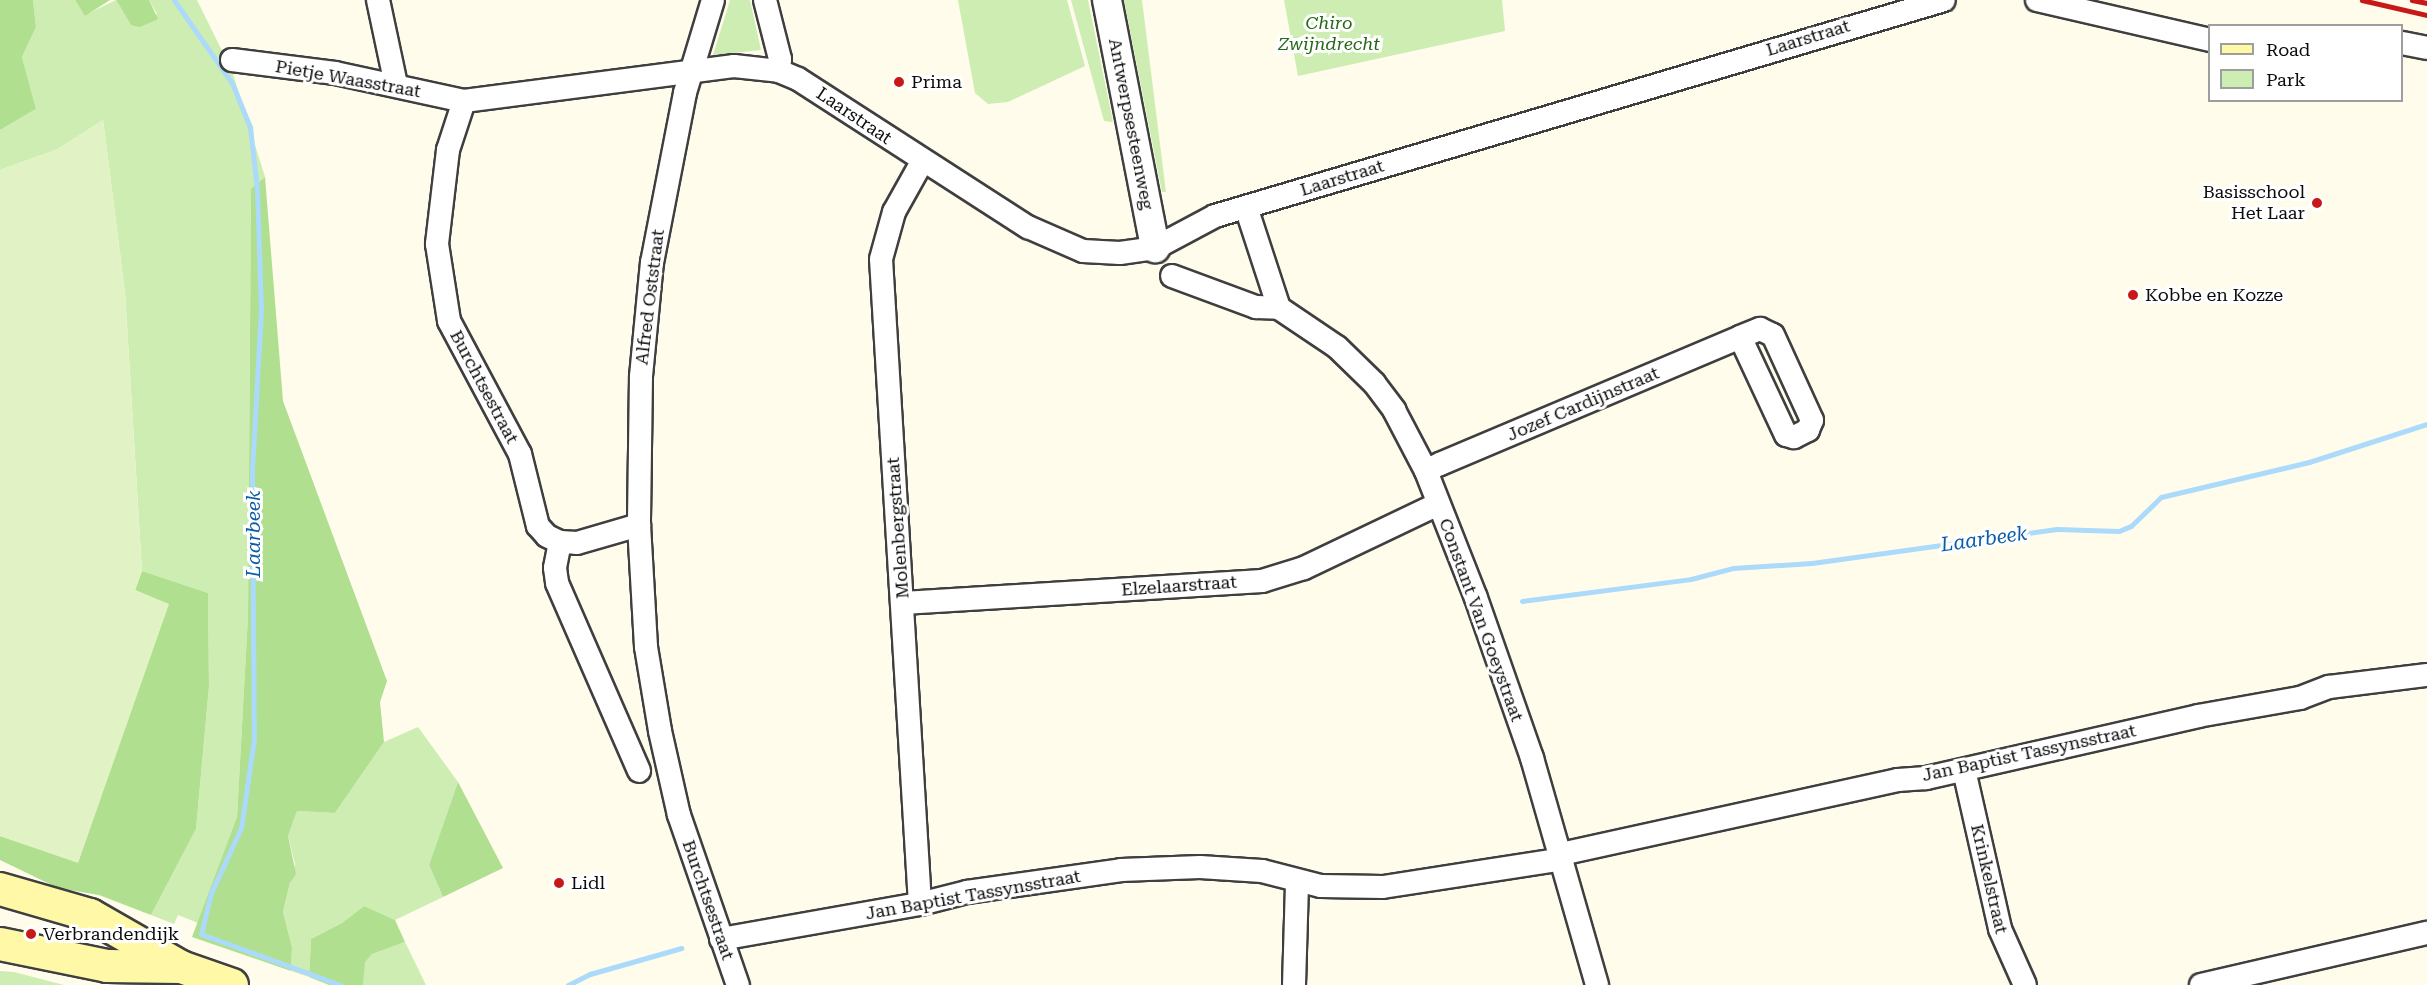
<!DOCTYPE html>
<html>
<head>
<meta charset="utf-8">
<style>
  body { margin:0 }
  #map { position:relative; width:2427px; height:985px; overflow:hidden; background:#fffcec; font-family:"Roboto Serif",serif }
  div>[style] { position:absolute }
  .green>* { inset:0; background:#ceedb2 }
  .forest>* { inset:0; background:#b0df90 }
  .pitch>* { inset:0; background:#e1f3c5 }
  .stream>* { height:5px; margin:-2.5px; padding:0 2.5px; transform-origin:2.5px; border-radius:2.5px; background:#abdafb }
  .roads { filter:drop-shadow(2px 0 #3f3f3f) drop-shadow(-2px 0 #3f3f3f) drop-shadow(0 2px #3f3f3f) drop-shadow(0 -2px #3f3f3f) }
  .minor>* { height:22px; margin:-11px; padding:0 11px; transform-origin:11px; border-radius:11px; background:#fff }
  .tertiary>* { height:28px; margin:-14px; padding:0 14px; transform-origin:14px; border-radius:14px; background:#fff }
  .secondary>* { height:32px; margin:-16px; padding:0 16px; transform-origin:16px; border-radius:16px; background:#fff9a7 }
  .rail>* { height:4.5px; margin:-2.25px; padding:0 2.25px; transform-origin:2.25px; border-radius:2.25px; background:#c81919 }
  .dots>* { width:16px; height:16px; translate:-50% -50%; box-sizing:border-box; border:3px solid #fff; border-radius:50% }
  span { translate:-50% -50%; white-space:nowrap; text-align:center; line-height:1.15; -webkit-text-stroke:6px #fff; paint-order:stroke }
  .park-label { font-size:18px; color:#256917; font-style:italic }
  .street-label { font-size:18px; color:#0c0c0c }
  .poi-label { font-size:18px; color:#0c0c0c }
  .left { translate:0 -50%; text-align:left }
  .right { translate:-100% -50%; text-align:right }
  .water-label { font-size:20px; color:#0b5da8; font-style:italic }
  .legend { position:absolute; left:2208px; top:24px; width:195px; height:78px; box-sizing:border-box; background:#fff; border:2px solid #9e9e9e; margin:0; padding:8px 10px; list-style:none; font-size:18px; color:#0c0c0c }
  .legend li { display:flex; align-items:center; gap:12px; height:30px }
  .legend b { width:30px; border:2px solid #9e9e9e }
</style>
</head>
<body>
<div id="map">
  <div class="green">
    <div style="clip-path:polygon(33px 0,75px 0,85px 15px,116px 0,131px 25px,157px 14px,149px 0,197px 0,232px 71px,265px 177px,251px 190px,248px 616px,237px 817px,198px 923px,178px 915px,174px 924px,151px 915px,196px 829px,209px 686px,208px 593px,142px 571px,125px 292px,103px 120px,58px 149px,0 170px,0 130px,36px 109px,22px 57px,36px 27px)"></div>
    <div style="clip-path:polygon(730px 0,750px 0,761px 50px,713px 55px)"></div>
    <div style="clip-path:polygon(958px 0,1067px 0,1085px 66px,1008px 102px,988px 104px,975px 93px)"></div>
    <div style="clip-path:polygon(1071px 0,1088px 0,1113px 122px,1104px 121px)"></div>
    <div style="clip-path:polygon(1124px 0,1142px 0,1166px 192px,1162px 192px)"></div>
    <div style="clip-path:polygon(1284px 0,1502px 0,1505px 31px,1298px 76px)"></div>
    <div style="clip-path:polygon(418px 727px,458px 782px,429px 865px,443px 897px,395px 920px,364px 906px,342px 923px,311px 939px,309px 977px,291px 971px,292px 947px,283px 912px,295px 864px,288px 836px,297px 811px,335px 813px,384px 742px)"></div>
    <div style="clip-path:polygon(405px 942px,426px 985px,363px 985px,364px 962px,372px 954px)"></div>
    <div style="clip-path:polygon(0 971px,14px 972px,64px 985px,0 985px)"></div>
  </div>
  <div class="forest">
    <div style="clip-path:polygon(0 0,33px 0,36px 27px,22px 57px,36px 109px,0 130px)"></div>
    <div style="clip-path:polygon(75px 0,110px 0,85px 16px)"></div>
    <div style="clip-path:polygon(116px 0,149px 0,158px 19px,140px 27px,131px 25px)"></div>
    <div style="clip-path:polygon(265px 177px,283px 401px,387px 681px,380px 702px,384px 742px,335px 813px,297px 811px,288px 836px,296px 874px,290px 883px,283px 912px,292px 947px,291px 971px,192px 937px,237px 817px,248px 616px,251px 189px)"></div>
    <div style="clip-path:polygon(142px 571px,208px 593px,209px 686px,196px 829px,151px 915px,99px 895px,58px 888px,0 860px,0 836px,78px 862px,168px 605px,135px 590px)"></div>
    <div style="clip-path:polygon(458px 782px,503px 868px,443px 897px,429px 865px)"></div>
    <div style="clip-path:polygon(364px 906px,395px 920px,405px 942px,372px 954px,365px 962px,363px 985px,329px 985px,309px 977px,311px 939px,342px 923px)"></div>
  </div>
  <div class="pitch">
    <div style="clip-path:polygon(103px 120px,125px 292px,142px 571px,135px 590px,169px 604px,78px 863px,0 836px,0 170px,58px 149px)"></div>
  </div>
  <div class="stream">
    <div style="left:174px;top:0;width:101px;rotate:55.1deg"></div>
    <div style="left:232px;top:83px;width:48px;rotate:67.8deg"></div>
    <div style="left:250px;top:127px;width:62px;rotate:83.6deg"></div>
    <div style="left:257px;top:189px;width:121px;rotate:88.1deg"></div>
    <div style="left:261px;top:310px;width:159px;rotate:93.2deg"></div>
    <div style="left:252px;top:469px;width:270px;rotate:89.6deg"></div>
    <div style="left:254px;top:739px;width:90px;rotate:98.3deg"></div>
    <div style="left:241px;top:828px;width:72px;rotate:114.8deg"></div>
    <div style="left:211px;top:893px;width:42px;rotate:103.7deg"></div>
    <div style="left:201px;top:934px;width:148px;rotate:20.1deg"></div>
    <div style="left:1522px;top:601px;width:170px;rotate:-7.4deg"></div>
    <div style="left:1691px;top:579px;width:43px;rotate:-14.7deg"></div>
    <div style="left:1733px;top:568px;width:79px;rotate:-3.6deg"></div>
    <div style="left:1812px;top:563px;width:247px;rotate:-7.9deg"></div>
    <div style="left:2057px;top:529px;width:62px;rotate:1.8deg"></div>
    <div style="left:2119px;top:531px;width:13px;rotate:-23deg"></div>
    <div style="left:2131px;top:526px;width:42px;rotate:-44deg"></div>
    <div style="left:2161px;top:497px;width:152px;rotate:-13.3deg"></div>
    <div style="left:2309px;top:462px;width:124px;rotate:-17.9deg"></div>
    <div style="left:568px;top:985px;width:25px;rotate:-27deg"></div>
    <div style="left:590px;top:974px;width:95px;rotate:-15.9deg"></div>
  </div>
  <div class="roads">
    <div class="minor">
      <div style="left:378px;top:0;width:87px;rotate:78deg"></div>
      <div style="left:713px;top:0;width:97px;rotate:106.8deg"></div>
      <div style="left:685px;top:93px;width:172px;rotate:101deg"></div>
      <div style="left:652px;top:262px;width:116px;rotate:95.5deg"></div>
      <div style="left:641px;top:377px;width:148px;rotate:90.8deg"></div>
      <div style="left:639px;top:525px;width:122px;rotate:86.7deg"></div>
      <div style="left:646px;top:647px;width:85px;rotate:80.5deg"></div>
      <div style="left:660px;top:731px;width:86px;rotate:77.3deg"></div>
      <div style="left:679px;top:815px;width:180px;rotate:70.9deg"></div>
      <div style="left:765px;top:0;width:61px;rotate:75.7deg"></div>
      <div style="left:780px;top:59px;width:12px;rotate:95deg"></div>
      <div style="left:2037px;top:0;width:178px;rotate:13deg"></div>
      <div style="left:2402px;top:43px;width:25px;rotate:11deg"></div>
      <div style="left:232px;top:60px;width:104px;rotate:7.2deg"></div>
      <div style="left:335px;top:73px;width:132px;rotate:12.2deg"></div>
      <div style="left:464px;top:101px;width:272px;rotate:-7.4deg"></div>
      <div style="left:734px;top:66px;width:45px;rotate:6.3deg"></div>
      <div style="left:779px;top:71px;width:21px;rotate:23deg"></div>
      <div style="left:798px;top:79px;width:274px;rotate:32.8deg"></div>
      <div style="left:1028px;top:227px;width:60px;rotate:23.6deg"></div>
      <div style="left:1083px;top:251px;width:37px;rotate:3deg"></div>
      <div style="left:1120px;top:253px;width:35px;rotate:-8deg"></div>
      <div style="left:1155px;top:248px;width:68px;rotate:-28.1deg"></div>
      <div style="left:1215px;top:216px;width:760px;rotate:-16.5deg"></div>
      <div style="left:464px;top:101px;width:52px;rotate:108.1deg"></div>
      <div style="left:448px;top:150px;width:95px;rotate:96.7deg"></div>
      <div style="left:437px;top:244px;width:78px;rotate:81.1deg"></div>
      <div style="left:449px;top:321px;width:151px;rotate:61.9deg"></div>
      <div style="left:520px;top:454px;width:74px;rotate:76deg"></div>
      <div style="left:538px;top:526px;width:13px;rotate:48deg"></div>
      <div style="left:547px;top:536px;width:14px;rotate:25deg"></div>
      <div style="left:560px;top:542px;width:26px;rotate:101deg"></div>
      <div style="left:555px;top:568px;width:15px;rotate:82deg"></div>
      <div style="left:557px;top:583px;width:205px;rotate:66.4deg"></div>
      <div style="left:1246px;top:207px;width:106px;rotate:71.9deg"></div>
      <div style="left:1279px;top:308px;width:70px;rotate:33.9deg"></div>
      <div style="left:1337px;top:347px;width:52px;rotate:44.2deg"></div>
      <div style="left:1374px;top:383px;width:34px;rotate:53deg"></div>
      <div style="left:1394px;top:410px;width:69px;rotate:62.3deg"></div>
      <div style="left:1426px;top:471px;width:136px;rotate:68.5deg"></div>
      <div style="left:1476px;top:598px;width:170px;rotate:70.7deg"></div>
      <div style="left:1532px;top:758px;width:236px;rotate:74deg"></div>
      <div style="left:1172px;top:276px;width:90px;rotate:20.3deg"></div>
      <div style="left:1256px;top:307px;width:23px;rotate:2deg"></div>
      <div style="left:1426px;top:471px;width:16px;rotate:-27deg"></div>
      <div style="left:1440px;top:464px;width:326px;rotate:-22.9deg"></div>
      <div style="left:1740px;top:337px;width:22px;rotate:-22deg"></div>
      <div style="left:1760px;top:329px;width:14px;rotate:25deg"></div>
      <div style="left:1773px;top:335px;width:94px;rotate:65.4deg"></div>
      <div style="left:1812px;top:420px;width:11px;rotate:112deg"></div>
      <div style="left:1808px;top:430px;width:16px;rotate:153deg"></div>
      <div style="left:1794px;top:437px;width:8px;rotate:-166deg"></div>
      <div style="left:1786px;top:435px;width:108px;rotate:-115.1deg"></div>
      <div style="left:560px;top:542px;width:17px;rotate:3deg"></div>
      <div style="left:577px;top:543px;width:65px;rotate:-16.2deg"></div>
      <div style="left:903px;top:603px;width:360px;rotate:-3.5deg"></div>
      <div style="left:1262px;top:581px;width:44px;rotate:-17.2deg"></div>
      <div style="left:1304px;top:568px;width:148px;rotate:-25.5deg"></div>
      <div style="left:1964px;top:770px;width:163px;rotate:77.2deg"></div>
      <div style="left:2000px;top:929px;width:61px;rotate:65.9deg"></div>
      <div style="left:1561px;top:854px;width:345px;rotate:-12.4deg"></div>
      <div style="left:1898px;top:780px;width:28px;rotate:-4deg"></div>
      <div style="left:1926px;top:778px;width:279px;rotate:-12.8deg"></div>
      <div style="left:2198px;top:716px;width:104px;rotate:-10deg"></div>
      <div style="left:2300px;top:698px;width:31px;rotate:-21deg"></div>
      <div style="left:2329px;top:687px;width:99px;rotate:-7deg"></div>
      <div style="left:920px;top:904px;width:646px;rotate:-93.46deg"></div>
      <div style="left:881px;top:259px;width:49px;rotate:-74.5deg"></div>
      <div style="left:894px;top:212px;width:57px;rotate:-60.8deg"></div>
      <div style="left:721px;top:939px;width:202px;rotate:-10deg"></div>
      <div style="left:920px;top:904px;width:49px;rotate:-14.3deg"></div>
      <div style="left:967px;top:892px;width:156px;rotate:-8.1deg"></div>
      <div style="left:1121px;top:870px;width:79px;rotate:-2.2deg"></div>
      <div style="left:1200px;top:867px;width:62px;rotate:3.7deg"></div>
      <div style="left:1262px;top:871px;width:61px;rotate:14.3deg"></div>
      <div style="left:1321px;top:886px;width:62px;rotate:0.9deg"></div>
      <div style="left:1383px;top:887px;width:182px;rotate:-8.8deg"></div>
      <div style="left:1294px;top:985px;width:103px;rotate:-88.3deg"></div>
      <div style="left:2201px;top:985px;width:232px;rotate:-13deg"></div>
    </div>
    <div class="tertiary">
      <div style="left:1107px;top:0;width:253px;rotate:79deg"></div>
    </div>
    <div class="secondary">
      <div style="left:0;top:889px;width:94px;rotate:16.1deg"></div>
      <div style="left:90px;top:915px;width:105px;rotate:29.7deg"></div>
      <div style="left:181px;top:967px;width:54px;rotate:19.4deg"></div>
      <div style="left:0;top:944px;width:109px;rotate:11.6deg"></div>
      <div style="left:107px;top:966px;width:74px;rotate:0.8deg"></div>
    </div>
  </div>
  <div class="rail">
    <div style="left:2362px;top:0;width:67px;rotate:13deg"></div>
    <div style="left:2412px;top:0;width:15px;rotate:11deg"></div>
  </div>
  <div class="dots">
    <div style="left:899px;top:82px;background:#c81919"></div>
    <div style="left:2317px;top:203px;background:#c81919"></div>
    <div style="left:2133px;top:295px;background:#c81919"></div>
    <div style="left:559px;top:883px;background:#c81919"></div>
    <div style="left:31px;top:934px;background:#c81919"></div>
  </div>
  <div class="park-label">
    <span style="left:1329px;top:34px">Chiro<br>Zwijndrecht</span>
  </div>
  <div class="street-label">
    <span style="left:1808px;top:38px;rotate:-17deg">Laarstraat</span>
    <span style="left:348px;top:79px;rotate:10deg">Pietje Waasstraat</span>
    <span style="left:854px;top:116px;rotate:34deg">Laarstraat</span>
    <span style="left:1131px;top:124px;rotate:79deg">Antwerpsesteenweg</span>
    <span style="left:1342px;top:178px;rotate:-17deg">Laarstraat</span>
    <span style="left:650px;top:297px;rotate:-83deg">Alfred Oststraat</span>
    <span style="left:484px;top:387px;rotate:62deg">Burchtsestraat</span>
    <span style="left:1583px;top:404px;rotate:-23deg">Jozef Cardijnstraat</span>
    <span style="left:898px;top:528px;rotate:-94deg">Molenbergstraat</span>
    <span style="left:1179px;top:586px;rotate:-4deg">Elzelaarstraat</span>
    <span style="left:1481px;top:620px;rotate:70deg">Constant Van Goeystraat</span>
    <span style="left:2029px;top:753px;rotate:-12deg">Jan Baptist Tassynsstraat</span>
    <span style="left:1989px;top:879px;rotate:77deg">Krinkelstraat</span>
    <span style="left:973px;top:895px;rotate:-10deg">Jan Baptist Tassynsstraat</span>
    <span style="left:708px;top:900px;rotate:71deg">Burchtsestraat</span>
  </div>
  <div class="poi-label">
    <span class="left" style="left:911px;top:82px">Prima</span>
    <span class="right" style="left:2305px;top:203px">Basisschool<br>Het Laar</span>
    <span class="left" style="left:2145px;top:295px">Kobbe en Kozze</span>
    <span class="left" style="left:571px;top:883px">Lidl</span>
    <span class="left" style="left:43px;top:934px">Verbrandendijk</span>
  </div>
  <div class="water-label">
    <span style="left:253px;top:534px;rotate:-90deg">Laarbeek</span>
    <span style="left:1984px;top:539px;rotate:-8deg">Laarbeek</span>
  </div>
  <ul class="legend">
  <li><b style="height:8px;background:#fff9a7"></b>Road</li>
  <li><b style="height:16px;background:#ceedb2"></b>Park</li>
  </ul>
</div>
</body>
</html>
